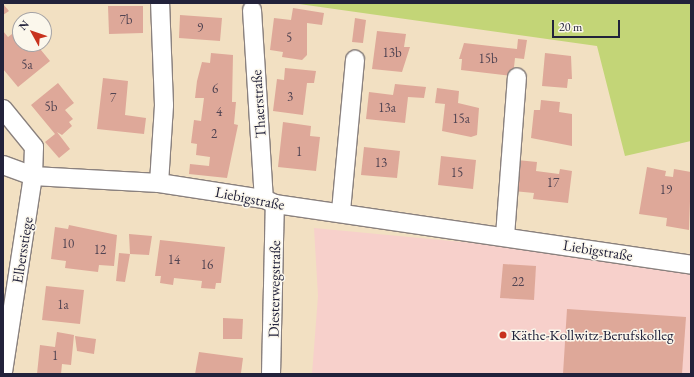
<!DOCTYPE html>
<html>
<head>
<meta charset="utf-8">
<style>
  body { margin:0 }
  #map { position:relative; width:694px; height:377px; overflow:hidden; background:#f2e0c2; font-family:"EB Garamond",serif }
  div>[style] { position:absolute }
  .built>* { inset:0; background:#f7d0cb }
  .green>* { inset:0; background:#c3d577 }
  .building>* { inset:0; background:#dea899 }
  .roads { filter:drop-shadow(1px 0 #8a817e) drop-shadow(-1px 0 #8a817e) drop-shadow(0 1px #8a817e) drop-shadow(0 -1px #8a817e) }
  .street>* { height:18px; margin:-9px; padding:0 9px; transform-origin:9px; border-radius:9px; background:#fff }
  .dots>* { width:11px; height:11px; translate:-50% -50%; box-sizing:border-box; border:2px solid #fbf7ec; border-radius:50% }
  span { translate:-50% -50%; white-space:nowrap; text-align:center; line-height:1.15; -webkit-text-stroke:3px #fbf7ec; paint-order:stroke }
  .number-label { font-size:13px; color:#514452 }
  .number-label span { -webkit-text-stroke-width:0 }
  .street-label { font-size:15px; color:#22223b }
  .poi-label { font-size:15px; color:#22223b }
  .left { translate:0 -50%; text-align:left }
  .frame { position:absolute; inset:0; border:4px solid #22223b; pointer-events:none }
  .north { position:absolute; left:12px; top:12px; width:40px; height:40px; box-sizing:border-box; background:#fbf7ec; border:1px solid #a4a2a5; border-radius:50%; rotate:310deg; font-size:11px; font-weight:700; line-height:16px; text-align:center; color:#22223b }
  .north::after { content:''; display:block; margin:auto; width:14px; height:18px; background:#c8321e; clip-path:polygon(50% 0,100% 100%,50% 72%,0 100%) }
  .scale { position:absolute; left:552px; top:20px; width:68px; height:18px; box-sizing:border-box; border:2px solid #22223b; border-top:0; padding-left:5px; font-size:12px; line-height:14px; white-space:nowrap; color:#22223b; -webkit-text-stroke:3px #fbf7ec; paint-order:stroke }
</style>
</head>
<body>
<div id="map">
  <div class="built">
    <div style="clip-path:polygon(314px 228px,538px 249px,691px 274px,691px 374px,312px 374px,318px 296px)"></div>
  </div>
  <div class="green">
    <div style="clip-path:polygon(292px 3px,691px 3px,691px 141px,625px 156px,597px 46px)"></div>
  </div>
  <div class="building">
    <div style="clip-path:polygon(3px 4px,9px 11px,3px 15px)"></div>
    <div style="clip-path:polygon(108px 6px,143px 6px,143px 33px,109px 34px)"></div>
    <div style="clip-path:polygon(293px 8px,324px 13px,322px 25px,307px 23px,307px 55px,302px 60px,282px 57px,283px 52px,270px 50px,274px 18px,291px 20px)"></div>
    <div style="clip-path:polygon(180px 15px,222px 18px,220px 41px,179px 38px)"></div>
    <div style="clip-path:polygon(355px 18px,366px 20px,363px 43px,352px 42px)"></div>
    <div style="clip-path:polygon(20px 28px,20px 44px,36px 44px,50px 61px,18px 87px,3px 69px,3px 31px,8px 37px)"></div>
    <div style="clip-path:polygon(377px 31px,406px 34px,404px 47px,410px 47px,402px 72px,372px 69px)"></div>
    <div style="clip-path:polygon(518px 39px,527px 40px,524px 59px,515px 58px,513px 76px,461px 70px,462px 59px,459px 59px,464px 43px,517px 49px)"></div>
    <div style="clip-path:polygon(211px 53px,233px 55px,232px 102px,236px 102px,234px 124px,238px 125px,227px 178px,189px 174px,190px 164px,209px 166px,210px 157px,196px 155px,197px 144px,191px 143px,194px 120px,201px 121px,204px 98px,195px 98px,197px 81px,202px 62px,210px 63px)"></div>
    <div style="clip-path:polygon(545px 53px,571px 56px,572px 79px,568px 79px,567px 88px,542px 86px)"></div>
    <div style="clip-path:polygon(285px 68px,316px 71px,314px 83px,307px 83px,303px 115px,273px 111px,277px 79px,284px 80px)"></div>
    <div style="clip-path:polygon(103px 78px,128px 81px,125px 115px,146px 118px,144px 134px,97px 129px)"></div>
    <div style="clip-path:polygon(58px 83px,74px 103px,65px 110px,73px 119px,69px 122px,72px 126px,62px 135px,57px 132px,70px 149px,59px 158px,45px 142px,55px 134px,31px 105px)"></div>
    <div style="clip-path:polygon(395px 84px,426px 87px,424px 98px,408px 97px,405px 123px,366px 119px,369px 92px,393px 95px)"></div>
    <div style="clip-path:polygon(437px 88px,459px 91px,458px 103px,479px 108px,477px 135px,471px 137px,442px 131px,445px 104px,435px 103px)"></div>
    <div style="clip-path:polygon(541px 100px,560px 102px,559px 112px,572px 114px,572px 146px,531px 138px,534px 110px,540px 110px)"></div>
    <div style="clip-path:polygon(283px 122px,311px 126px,310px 136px,320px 137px,316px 171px,278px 167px)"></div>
    <div style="clip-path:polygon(364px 147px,400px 151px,397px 178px,361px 175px)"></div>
    <div style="clip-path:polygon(441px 156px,476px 160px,473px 189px,438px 185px)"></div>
    <div style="clip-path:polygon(517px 160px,537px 162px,536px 171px,559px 174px,560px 169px,572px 171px,568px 203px,533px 199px,534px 193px,513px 191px)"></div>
    <div style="clip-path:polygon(647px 167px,666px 171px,665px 176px,673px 177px,674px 169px,691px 172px,689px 230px,666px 226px,667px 218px,639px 214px)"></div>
    <div style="clip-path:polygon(69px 225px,117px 235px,114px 266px,99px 265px,98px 272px,65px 268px,66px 261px,51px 259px,55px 227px,68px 229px)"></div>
    <div style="clip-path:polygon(129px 234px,152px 236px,149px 255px,130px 254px,125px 282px,116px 281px,119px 253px,130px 254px)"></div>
    <div style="clip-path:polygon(160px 240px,225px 247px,221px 283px,216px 283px,215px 289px,201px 288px,202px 281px,174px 278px,173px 285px,160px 283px,161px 276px,155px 276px)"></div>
    <div style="clip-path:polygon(503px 264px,536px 266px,534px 300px,500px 298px)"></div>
    <div style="clip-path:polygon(46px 286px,84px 290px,80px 324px,42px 320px)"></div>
    <div style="clip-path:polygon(567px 309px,686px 317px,682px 374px,563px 374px)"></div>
    <div style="clip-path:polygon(223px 318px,243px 319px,242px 339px,223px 339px)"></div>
    <div style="clip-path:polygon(57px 332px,74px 335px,71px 365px,62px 364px,61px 374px,37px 374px,40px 345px,55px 347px)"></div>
    <div style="clip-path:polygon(75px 336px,96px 339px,94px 354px,77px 351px)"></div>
    <div style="clip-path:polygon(199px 352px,243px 358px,241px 373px,195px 374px)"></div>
  </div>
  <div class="roads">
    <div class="street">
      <div style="left:252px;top:10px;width:189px;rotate:86.4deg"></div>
      <div style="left:3px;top:109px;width:49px;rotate:50.8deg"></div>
      <div style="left:34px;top:147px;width:29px;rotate:92deg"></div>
      <div style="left:33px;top:176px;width:197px;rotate:98.7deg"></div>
      <div style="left:3px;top:165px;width:32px;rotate:20deg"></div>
      <div style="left:33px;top:176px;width:126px;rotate:3.2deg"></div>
      <div style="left:159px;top:183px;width:106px;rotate:8.7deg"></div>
      <div style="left:264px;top:199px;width:12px;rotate:24deg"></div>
      <div style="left:275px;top:204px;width:420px;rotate:8.3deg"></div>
      <div style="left:159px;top:183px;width:78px;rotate:-86.3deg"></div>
      <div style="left:164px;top:105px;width:102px;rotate:-92.2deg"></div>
      <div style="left:341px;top:211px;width:152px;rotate:-84.7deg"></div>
      <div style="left:505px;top:236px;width:159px;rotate:-85.7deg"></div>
      <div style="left:271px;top:374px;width:170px;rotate:-88.7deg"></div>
    </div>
  </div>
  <div class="dots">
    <div style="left:503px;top:335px;background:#c8321e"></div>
  </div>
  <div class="number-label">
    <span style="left:126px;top:20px">7b</span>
    <span style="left:200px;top:28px">9</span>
    <span style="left:289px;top:38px">5</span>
    <span style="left:392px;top:53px">13b</span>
    <span style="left:488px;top:59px">15b</span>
    <span style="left:27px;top:65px">5a</span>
    <span style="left:215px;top:89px">6</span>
    <span style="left:290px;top:97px">3</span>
    <span style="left:113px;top:98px">7</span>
    <span style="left:51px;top:107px">5b</span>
    <span style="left:387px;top:108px">13a</span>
    <span style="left:219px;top:112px">4</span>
    <span style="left:461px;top:119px">15a</span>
    <span style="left:214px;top:134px">2</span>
    <span style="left:299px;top:152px">1</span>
    <span style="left:381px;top:163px">13</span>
    <span style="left:457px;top:173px">15</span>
    <span style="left:553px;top:183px">17</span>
    <span style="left:666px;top:190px">19</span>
    <span style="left:68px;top:244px">10</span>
    <span style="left:100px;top:250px">12</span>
    <span style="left:174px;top:260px">14</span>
    <span style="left:207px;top:265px">16</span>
    <span style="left:518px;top:282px">22</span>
    <span style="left:63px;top:305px">1a</span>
    <span style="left:55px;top:356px">1</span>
  </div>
  <div class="street-label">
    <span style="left:258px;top:104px;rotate:-94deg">Thaerstraße</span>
    <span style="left:250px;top:198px;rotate:11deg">Liebigstraße</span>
    <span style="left:22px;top:250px;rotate:-81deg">Elbersstiege</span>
    <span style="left:598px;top:250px;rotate:9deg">Liebigstraße</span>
    <span style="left:274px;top:289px;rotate:-89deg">Diesterwegstraße</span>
  </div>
  <div class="poi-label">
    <span class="left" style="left:511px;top:335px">Käthe-Kollwitz-Berufskolleg</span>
  </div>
  <div class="frame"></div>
  <div class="north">N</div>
  <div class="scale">20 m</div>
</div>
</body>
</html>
